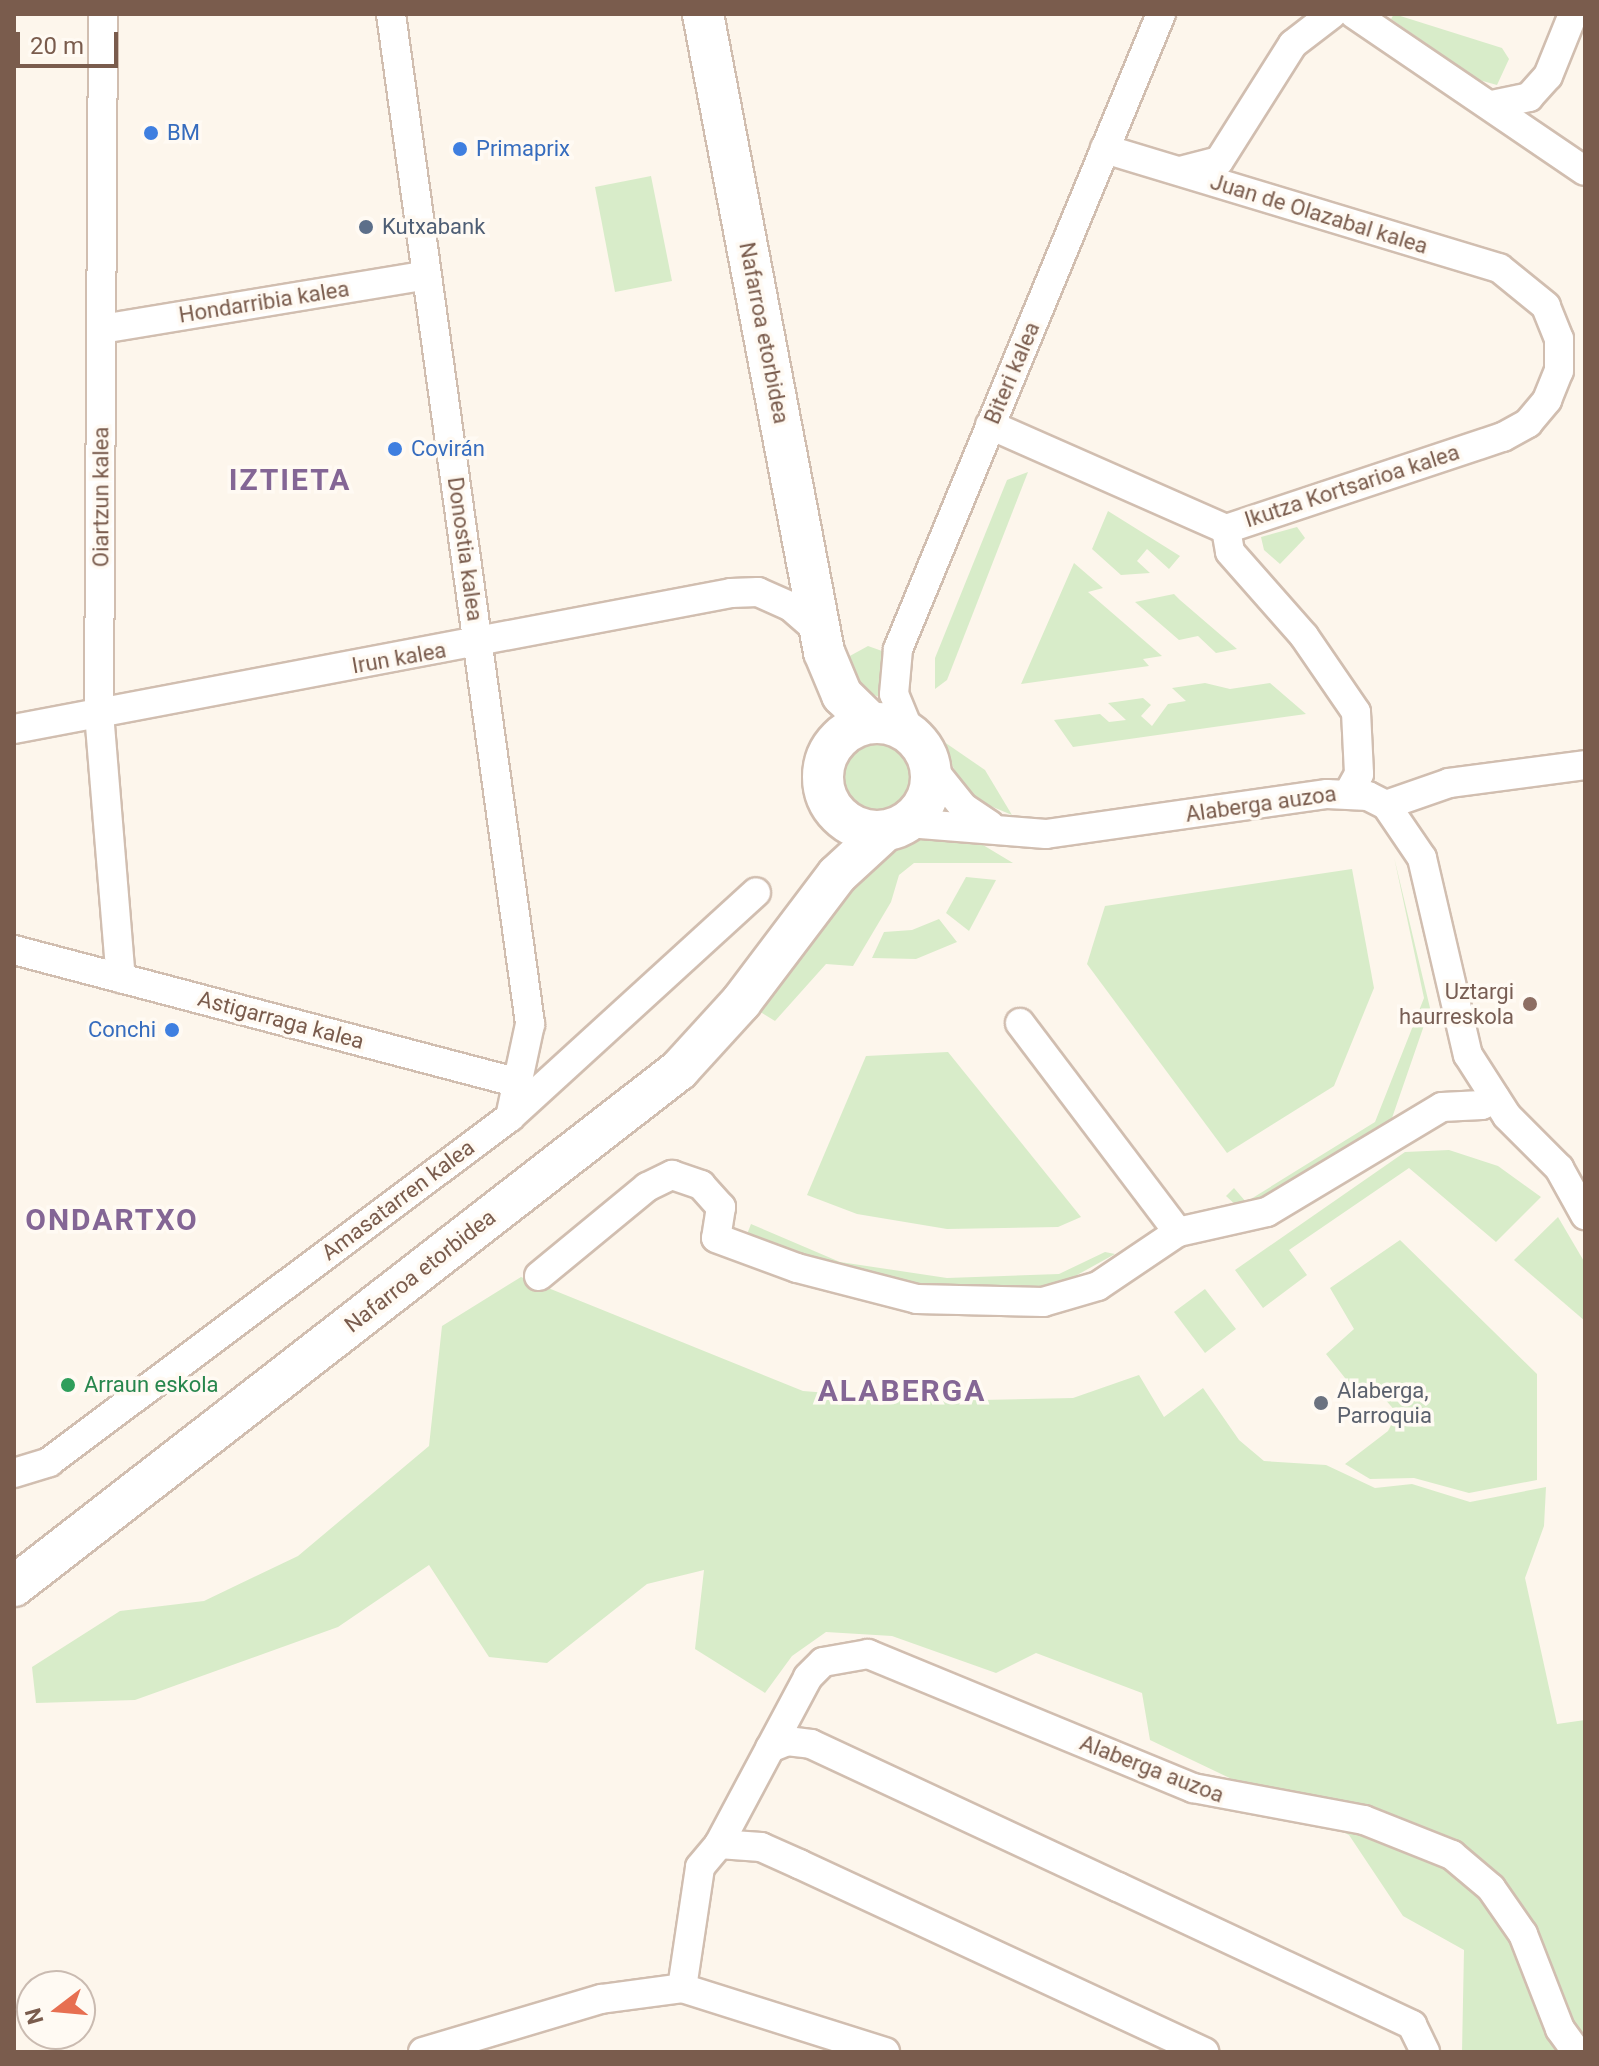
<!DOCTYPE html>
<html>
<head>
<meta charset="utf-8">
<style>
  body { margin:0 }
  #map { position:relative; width:1599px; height:2066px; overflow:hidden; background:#fdf6ec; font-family:Roboto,sans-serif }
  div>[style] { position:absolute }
  .green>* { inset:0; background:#d8ecc9 }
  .round { border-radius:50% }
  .roads { filter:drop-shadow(2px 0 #d1beb0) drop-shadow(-2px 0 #d1beb0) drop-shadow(0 2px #d1beb0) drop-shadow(0 -2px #d1beb0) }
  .street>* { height:28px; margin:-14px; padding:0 14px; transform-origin:14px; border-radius:14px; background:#fff }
  .secondary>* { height:40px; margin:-20px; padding:0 20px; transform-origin:20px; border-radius:20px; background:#fff }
  .secondary>.ring { margin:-20px; padding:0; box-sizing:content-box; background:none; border:40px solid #fff; border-radius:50% }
  .dots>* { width:22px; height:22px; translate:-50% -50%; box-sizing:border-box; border:4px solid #fffaf3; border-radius:50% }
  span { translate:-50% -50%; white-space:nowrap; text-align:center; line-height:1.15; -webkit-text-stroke:7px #fffaf3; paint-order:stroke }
  .shop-label { font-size:22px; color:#366cbe }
  .left { translate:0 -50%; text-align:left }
  .right { translate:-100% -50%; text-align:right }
  .street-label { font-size:22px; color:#7a5c4d }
  .service-label { font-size:22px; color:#4e5e75 }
  .education-label { font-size:22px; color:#785e54 }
  .leisure-label { font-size:22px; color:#27864d }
  .worship-label { font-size:22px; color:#5b616d }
  .district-label { font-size:30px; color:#846695; font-weight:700; letter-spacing:2px }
  .frame { position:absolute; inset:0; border:16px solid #7a5c4d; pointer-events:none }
  .north { position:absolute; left:16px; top:1970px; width:80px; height:80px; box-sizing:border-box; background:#fffaf3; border:2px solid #cabbb1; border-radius:50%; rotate:254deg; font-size:22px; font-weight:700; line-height:32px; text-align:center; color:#7a5c4d }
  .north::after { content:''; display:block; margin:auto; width:28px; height:36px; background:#e76f51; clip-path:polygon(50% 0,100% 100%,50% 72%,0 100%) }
  .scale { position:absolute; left:16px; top:32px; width:102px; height:36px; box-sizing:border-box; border:4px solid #7a5c4d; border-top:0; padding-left:10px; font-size:24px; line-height:28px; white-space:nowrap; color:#7a5c4d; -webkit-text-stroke:6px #fffaf3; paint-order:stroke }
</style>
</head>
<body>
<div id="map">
  <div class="green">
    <div style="clip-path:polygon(1394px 14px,1502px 48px,1509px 59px,1497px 85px,1479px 80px,1391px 19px)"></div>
    <div style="clip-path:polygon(651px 176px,672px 281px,615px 292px,595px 187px)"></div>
    <div style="clip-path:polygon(1028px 472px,947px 680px,935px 689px,935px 658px,1007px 480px)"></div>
    <div style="clip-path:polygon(1108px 511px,1180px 556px,1169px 569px,1147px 549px,1137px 561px,1150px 573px,1121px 575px,1092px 549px)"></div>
    <div style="clip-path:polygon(1297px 527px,1305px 538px,1280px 564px,1264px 550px,1261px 537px)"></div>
    <div style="clip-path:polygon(1074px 563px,1103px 588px,1088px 592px,1162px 656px,1143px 659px,1149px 666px,1021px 684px)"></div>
    <div style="clip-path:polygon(1174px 594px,1180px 600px,1237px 649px,1216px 653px,1198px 636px,1179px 640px,1135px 602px)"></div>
    <div style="clip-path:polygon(868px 646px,882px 651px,879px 697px,860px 689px,848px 657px)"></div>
    <div style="clip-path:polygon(1205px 683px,1230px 689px,1270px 683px,1306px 714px,1073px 747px,1054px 720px,1100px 714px,1109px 722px,1126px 720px,1108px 703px,1143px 698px,1151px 705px,1141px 716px,1152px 726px,1168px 704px,1186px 701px,1172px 688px)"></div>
    <div style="clip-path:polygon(937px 737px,985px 770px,1012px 815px,969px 797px)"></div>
    <div class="round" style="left:842px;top:742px;width:68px;height:68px"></div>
    <div style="clip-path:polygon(937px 836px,983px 845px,1013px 863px,914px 863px,899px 875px,891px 902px,853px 966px,826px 964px,775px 1021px,757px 1010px,806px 953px,837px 901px,898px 845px)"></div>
    <div style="clip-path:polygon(1394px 857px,1430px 1008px,1392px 1118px,1252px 1209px,1239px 1208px,1226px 1196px,1234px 1188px,1246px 1202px,1375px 1122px,1424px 998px)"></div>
    <div style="clip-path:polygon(1352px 869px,1374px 988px,1334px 1086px,1227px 1153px,1087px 964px,1105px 906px)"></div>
    <div style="clip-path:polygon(966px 877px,996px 880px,969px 931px,946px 913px)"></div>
    <div style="clip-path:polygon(939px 919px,957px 942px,916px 959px,872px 958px,884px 932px,912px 930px)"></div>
    <div style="clip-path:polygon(948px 1052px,1081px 1217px,1058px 1227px,947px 1229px,857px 1214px,807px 1195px,866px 1056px)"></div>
    <div style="clip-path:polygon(1449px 1150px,1498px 1166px,1541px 1197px,1496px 1242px,1409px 1168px,1289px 1250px,1307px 1275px,1263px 1308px,1235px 1270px,1405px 1152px)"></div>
    <div style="clip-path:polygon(1558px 1217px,1585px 1263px,1585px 1321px,1514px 1260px)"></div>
    <div style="clip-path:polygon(751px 1224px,840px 1262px,947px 1278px,1059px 1274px,1105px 1252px,1115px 1254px,1041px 1295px,918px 1293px,744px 1242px)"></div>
    <div style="clip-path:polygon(1400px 1240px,1537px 1374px,1537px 1480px,1469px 1493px,1414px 1478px,1370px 1479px,1345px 1464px,1388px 1431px,1397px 1413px,1376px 1389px,1360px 1397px,1326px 1354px,1354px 1329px,1330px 1288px)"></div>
    <div style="clip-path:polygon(521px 1277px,803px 1391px,930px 1401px,1073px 1398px,1139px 1375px,1164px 1417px,1203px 1388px,1239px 1440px,1264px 1461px,1326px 1465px,1375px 1488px,1412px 1484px,1470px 1502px,1546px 1487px,1544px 1526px,1525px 1578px,1557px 1724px,1585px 1720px,1585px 2052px,1462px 2052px,1464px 1950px,1403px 1916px,1349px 1835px,1150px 1740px,1142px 1693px,1036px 1653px,996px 1673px,892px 1636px,826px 1632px,792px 1656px,765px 1693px,695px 1649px,704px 1570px,647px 1584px,547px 1663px,489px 1657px,429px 1565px,338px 1627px,135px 1700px,36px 1703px,32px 1667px,120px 1611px,204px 1601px,298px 1556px,429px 1446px,442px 1326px)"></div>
    <div style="clip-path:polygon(1205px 1289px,1236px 1329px,1205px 1353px,1174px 1312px)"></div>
  </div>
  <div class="roads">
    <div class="street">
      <div style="left:103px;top:14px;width:699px;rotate:90.33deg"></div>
      <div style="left:99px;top:713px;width:266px;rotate:85.3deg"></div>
      <div style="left:391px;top:14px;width:1020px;rotate:82.16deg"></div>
      <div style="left:530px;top:1024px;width:95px;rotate:102.1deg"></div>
      <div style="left:1354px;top:14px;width:279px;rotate:34.2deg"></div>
      <div style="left:1492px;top:105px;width:38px;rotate:-12deg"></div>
      <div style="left:1529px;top:97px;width:28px;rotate:-48deg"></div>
      <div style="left:1548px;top:76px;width:67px;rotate:-68deg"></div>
      <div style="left:1180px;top:171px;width:40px;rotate:-14.4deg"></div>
      <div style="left:1219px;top:161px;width:138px;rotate:-57.7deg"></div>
      <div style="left:1293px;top:44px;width:49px;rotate:-37.6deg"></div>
      <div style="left:102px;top:329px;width:329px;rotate:-9.4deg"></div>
      <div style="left:990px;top:425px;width:258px;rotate:23.8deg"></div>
      <div style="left:1226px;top:529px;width:292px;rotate:-18.4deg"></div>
      <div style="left:1503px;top:437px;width:29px;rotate:-29deg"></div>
      <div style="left:1528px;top:423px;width:30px;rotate:-50deg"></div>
      <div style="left:1547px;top:400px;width:31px;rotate:-68deg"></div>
      <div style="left:1559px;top:371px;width:32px;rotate:-90deg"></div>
      <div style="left:1559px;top:339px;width:35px;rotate:-112deg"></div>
      <div style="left:1546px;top:306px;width:60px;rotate:-141deg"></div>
      <div style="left:1499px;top:268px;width:412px;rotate:-163.2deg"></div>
      <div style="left:1226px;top:529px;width:23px;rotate:80deg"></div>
      <div style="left:1230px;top:552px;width:112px;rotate:48.6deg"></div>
      <div style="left:1304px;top:636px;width:92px;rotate:55.6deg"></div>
      <div style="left:1356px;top:712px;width:62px;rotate:87.2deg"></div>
      <div style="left:1359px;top:774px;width:21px;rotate:119deg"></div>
      <div style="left:14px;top:729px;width:730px;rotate:-10.74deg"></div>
      <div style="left:731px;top:593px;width:27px;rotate:-2deg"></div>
      <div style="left:758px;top:592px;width:36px;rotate:24deg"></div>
      <div style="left:791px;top:607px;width:38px;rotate:41deg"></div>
      <div style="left:911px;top:735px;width:44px;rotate:-112.5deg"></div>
      <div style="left:894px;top:694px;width:45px;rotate:-84.9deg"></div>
      <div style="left:898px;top:649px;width:687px;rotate:-67.5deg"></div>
      <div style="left:931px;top:767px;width:51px;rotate:51.3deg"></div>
      <div style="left:963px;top:807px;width:32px;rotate:34deg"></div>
      <div style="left:1386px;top:805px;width:67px;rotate:-19.2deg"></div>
      <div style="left:1449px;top:783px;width:137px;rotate:-7.5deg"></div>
      <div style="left:908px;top:823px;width:138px;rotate:4.6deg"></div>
      <div style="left:1046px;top:834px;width:284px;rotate:-8.1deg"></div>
      <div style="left:1327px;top:794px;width:41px;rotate:2.8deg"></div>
      <div style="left:1368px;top:796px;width:20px;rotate:27deg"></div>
      <div style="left:1386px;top:805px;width:64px;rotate:55.8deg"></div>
      <div style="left:1422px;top:858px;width:202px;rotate:76.9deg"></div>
      <div style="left:1468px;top:1055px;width:72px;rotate:57.4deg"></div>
      <div style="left:1507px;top:1116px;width:74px;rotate:45deg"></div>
      <div style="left:1559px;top:1168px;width:54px;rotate:61deg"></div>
      <div style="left:14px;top:950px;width:518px;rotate:14.76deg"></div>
      <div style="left:1020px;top:1023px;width:262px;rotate:52.9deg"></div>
      <div style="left:539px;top:1276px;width:140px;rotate:-39.5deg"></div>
      <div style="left:647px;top:1187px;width:28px;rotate:-26deg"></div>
      <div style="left:672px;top:1175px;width:31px;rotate:19deg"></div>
      <div style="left:701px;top:1185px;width:30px;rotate:48deg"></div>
      <div style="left:721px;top:1207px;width:31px;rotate:99deg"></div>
      <div style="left:716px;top:1238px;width:86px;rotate:20.3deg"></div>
      <div style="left:797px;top:1268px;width:124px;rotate:14.5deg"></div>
      <div style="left:917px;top:1299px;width:126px;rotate:1.4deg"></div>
      <div style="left:1043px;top:1302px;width:57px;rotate:-16.2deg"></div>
      <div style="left:1098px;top:1286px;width:97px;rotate:-34deg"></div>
      <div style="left:1178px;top:1232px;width:91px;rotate:-12.7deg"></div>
      <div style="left:1267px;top:1212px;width:204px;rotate:-31deg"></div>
      <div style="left:1442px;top:1107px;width:40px;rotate:-2.9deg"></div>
      <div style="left:1482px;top:1105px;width:15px;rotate:-28deg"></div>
      <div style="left:14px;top:1473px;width:37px;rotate:-17deg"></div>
      <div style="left:49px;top:1462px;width:576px;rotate:-36.81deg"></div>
      <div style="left:510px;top:1117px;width:333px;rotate:-42.4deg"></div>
      <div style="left:770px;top:1748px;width:18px;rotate:-22deg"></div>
      <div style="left:787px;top:1741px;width:24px;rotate:7deg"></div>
      <div style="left:811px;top:1744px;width:339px;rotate:25deg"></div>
      <div style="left:1118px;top:1887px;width:325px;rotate:25.1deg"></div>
      <div style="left:1412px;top:2025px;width:30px;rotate:64deg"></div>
      <div style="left:719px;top:1844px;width:42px;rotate:4.1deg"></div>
      <div style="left:761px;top:1847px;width:42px;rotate:24.1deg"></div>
      <div style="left:799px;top:1864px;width:447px;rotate:24.9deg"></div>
      <div style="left:682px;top:1988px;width:122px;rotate:-81.5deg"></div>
      <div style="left:700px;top:1867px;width:30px;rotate:-50deg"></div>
      <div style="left:719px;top:1844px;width:189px;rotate:-61.9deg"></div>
      <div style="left:808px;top:1677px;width:21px;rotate:-45deg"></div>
      <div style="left:823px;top:1662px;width:46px;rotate:-10.1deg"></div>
      <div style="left:868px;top:1654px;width:352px;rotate:22.4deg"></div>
      <div style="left:1193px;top:1788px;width:174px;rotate:10.6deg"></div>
      <div style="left:1364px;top:1820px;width:95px;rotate:21.7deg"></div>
      <div style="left:1452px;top:1855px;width:51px;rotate:40.2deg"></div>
      <div style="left:1491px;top:1888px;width:56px;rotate:55.2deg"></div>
      <div style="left:1523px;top:1934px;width:102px;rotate:68.7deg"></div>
      <div style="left:1560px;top:2029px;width:29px;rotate:54deg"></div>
      <div style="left:423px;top:2052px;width:186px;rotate:-16.6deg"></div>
      <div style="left:601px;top:1999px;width:82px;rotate:-7.7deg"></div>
      <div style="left:682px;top:1988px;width:213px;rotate:17.5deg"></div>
    </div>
    <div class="secondary">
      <div style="left:703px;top:14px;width:649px;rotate:79.26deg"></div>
      <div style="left:824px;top:652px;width:47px;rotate:67.3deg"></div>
      <div style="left:842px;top:695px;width:40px;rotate:44deg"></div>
      <div class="ring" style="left:823px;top:723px;width:68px;height:68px"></div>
      <div style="left:14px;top:1586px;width:842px;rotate:-37.81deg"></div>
      <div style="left:679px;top:1070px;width:92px;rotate:-47.6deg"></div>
      <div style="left:741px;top:1002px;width:159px;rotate:-52.9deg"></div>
      <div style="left:837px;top:875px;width:65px;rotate:-42.5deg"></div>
    </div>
  </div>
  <div class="dots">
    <div style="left:151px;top:133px;background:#3f7fe0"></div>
    <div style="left:460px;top:149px;background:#3f7fe0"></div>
    <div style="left:366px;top:227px;background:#5c6f8a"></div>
    <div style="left:395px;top:449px;background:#3f7fe0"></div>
    <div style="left:1530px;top:1004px;background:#8d6e63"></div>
    <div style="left:172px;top:1030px;background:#3f7fe0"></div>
    <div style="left:68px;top:1385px;background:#2e9e5b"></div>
    <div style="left:1321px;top:1403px;background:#6b7280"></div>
  </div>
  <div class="shop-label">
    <span class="left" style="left:167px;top:133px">BM</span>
    <span class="left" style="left:476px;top:149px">Primaprix</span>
    <span class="left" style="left:411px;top:449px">Covirán</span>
    <span class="right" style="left:156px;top:1030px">Conchi</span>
  </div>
  <div class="street-label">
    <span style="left:1319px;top:214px;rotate:17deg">Juan de Olazabal kalea</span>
    <span style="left:264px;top:302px;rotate:-9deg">Hondarribia kalea</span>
    <span style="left:764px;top:333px;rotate:79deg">Nafarroa etorbidea</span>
    <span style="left:1012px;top:373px;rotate:-67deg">Biteri kalea</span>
    <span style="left:1352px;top:486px;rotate:-18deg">Ikutza Kortsarioa kalea</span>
    <span style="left:101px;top:497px;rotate:-90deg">Oiartzun kalea</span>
    <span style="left:465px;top:549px;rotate:82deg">Donostia kalea</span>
    <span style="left:399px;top:658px;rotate:-10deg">Irun kalea</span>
    <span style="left:1261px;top:804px;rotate:-8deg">Alaberga auzoa</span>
    <span style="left:281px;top:1020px;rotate:15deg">Astigarraga kalea</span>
    <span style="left:398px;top:1200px;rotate:-37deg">Amasatarren kalea</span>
    <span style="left:420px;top:1271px;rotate:-38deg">Nafarroa etorbidea</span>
    <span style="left:1152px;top:1769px;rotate:21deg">Alaberga auzoa</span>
  </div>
  <div class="service-label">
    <span class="left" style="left:382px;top:227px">Kutxabank</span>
  </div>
  <div class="education-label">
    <span class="right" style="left:1514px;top:1004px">Uztargi<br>haurreskola</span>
  </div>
  <div class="leisure-label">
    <span class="left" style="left:84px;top:1385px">Arraun eskola</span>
  </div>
  <div class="worship-label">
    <span class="left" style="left:1337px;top:1403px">Alaberga,<br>Parroquia</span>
  </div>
  <div class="district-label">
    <span style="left:290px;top:480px">IZTIETA</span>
    <span style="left:112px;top:1220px">ONDARTXO</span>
    <span style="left:902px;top:1391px">ALABERGA</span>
  </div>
  <div class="frame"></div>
  <div class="north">N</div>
  <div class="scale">20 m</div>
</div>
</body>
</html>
